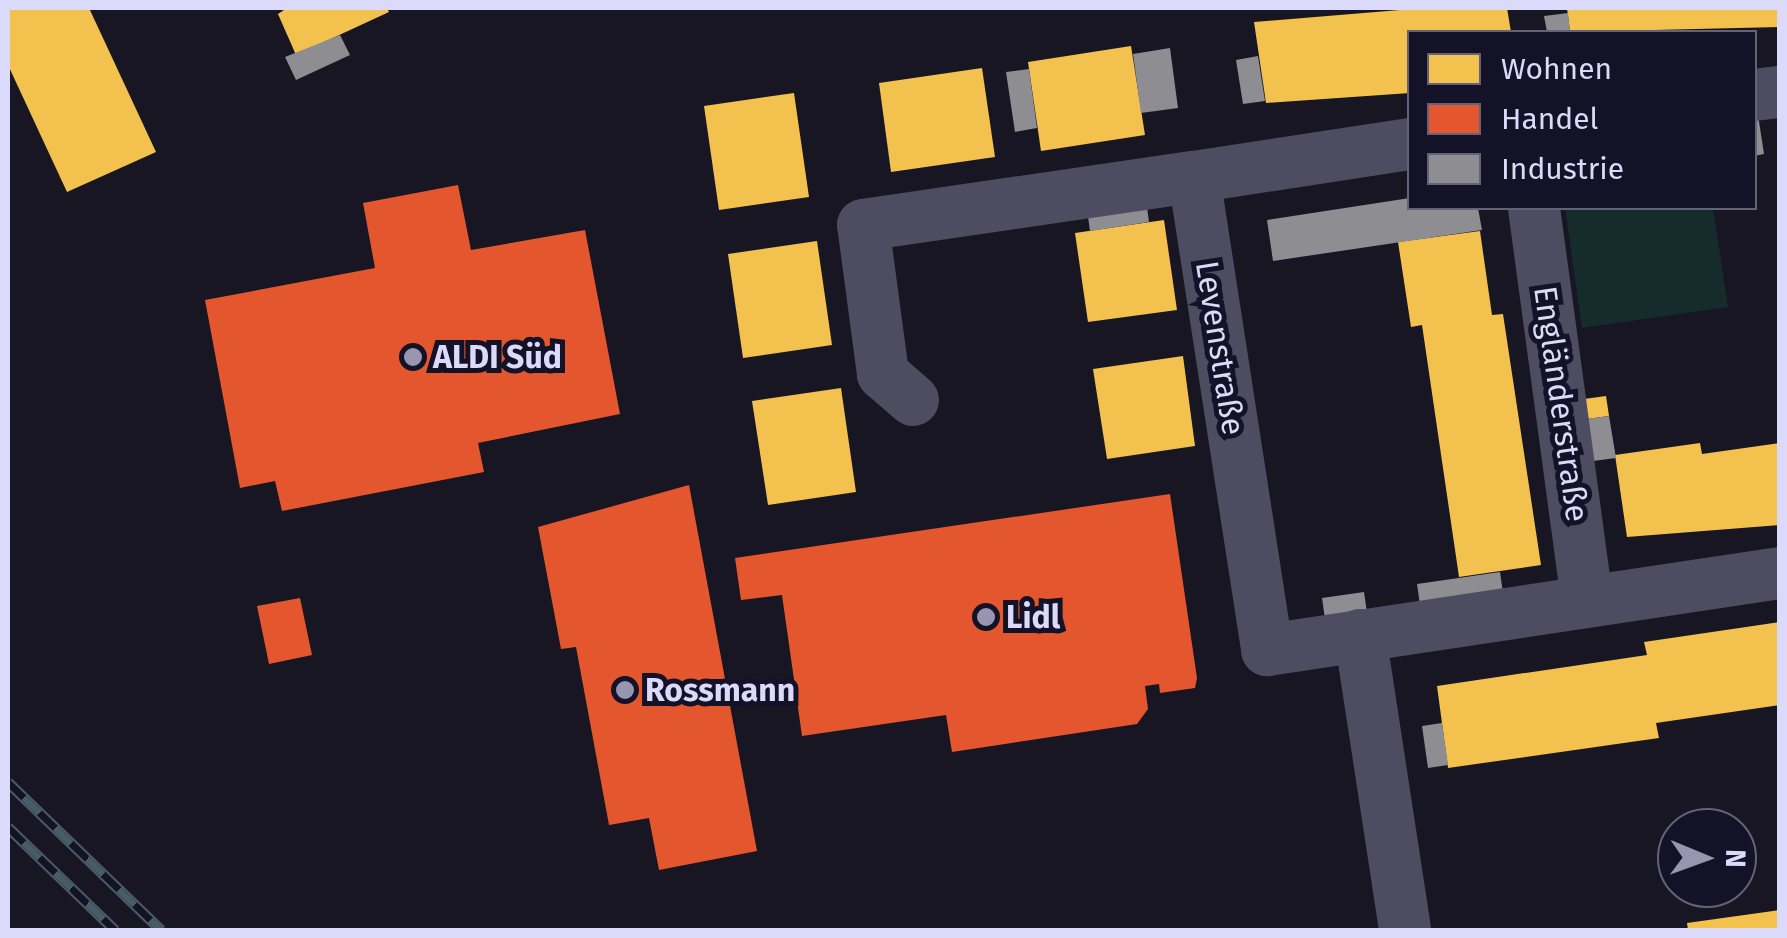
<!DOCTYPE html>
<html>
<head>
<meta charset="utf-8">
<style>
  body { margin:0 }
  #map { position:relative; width:1787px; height:938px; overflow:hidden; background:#181622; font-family:"Fira Sans",sans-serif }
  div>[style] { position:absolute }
  .green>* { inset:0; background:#162c2c }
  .homes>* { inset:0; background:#f2c14e }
  .shops>* { inset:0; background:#e4572e }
  .industry>* { inset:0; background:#8d8d92 }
  .minor>* { height:52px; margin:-26px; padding:0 26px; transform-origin:26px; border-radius:26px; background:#4d4c61 }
  .rail>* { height:11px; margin-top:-5.5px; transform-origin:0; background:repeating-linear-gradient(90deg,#141226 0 22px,#475b68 0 44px); box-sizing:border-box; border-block:2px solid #475b68 }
  .dots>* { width:28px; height:28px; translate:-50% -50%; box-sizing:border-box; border:5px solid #141226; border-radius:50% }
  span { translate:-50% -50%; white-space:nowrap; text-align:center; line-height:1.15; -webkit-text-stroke:10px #141226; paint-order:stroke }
  .street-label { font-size:32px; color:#dcdafb }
  .poi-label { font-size:32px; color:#dcdafb; font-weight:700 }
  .left { translate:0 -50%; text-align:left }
  .frame { position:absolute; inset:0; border:10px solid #dcdafb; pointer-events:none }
  .legend { position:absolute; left:1407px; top:30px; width:350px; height:180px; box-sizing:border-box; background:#141226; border:2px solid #64627b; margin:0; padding:12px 18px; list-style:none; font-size:30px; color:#dcdafb }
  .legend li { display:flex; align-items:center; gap:20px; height:50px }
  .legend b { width:50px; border:2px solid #64627b }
  .north { position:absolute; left:1657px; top:808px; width:100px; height:100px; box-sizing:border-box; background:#141226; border:2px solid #64627b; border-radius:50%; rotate:91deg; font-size:28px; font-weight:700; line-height:40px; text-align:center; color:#dcdafb }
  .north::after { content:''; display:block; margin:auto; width:35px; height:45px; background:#9795af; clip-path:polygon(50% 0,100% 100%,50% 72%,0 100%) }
</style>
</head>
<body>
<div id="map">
  <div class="green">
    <div style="clip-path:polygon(1565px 208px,1713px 208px,1728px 307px,1582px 328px)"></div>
  </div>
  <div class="homes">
    <div style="clip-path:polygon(8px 8px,89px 8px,156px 152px,67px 192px,8px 65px)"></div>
    <div style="clip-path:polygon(287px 8px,387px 8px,389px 12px,296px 55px,278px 14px)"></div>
    <div style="clip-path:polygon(1424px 8px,1507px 8px,1511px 32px,1410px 32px,1410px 93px,1266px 103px,1254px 22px)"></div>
    <div style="clip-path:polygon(1567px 8px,1780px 8px,1780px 27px,1570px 32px)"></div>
    <div style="clip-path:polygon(1131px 46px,1145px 135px,1041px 151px,1028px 62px)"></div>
    <div style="clip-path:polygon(982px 68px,995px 157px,891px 172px,879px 83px)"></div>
    <div style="clip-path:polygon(794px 93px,809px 197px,719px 210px,704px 106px)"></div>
    <div style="clip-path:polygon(1164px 220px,1177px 310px,1088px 322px,1075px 233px)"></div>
    <div style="clip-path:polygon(1480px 231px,1492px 315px,1503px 314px,1541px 565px,1459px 577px,1422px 325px,1411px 327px,1398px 242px)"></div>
    <div style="clip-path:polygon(817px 241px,832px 345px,743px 358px,728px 254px)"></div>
    <div style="clip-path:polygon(1183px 356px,1195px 446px,1107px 459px,1093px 369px)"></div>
    <div style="clip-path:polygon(841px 388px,856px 492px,768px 505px,752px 401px)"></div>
    <div style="clip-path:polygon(1606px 396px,1609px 416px,1587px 419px,1584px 399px)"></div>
    <div style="clip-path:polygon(1700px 443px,1702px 454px,1780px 443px,1780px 525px,1627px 537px,1615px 455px)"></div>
    <div style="clip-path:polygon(1780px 622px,1780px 705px,1656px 723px,1659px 738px,1448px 768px,1437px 686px,1647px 655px,1644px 642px)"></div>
    <div style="clip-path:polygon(1780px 910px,1780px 930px,1688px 930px,1687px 923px)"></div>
  </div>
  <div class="shops">
    <div style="clip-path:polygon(458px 185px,471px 250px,585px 230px,620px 414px,478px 443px,484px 472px,282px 511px,275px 481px,240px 488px,205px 300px,375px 268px,363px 203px)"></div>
    <div style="clip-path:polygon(689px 485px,757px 851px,659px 870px,649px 818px,609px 825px,576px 647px,561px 649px,538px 527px)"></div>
    <div style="clip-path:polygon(1170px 494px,1197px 678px,1195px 688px,1160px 693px,1159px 684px,1145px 686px,1148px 709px,1137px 724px,952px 752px,946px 715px,802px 736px,782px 595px,741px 600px,735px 558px)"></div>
    <div style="clip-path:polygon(300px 598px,312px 655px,269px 664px,257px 606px)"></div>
  </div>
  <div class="industry">
    <div style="clip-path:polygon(1568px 13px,1570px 32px,1547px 32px,1544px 16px)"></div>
    <div style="clip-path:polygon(340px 35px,350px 55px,296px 80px,285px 57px)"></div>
    <div style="clip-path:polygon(1170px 48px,1178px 108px,1141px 113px,1133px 54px)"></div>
    <div style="clip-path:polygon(1258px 56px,1265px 101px,1243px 104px,1236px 60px)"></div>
    <div style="clip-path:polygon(1029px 69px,1037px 128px,1015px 132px,1006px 72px)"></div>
    <div style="clip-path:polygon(1758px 115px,1764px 154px,1754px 156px,1754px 116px)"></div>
    <div style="clip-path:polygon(1410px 198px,1410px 208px,1478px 208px,1482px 230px,1273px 261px,1267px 220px)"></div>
    <div style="clip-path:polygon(1146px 200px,1149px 222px,1090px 231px,1087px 209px)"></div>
    <div style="clip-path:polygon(1609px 416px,1616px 458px,1593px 461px,1587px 419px)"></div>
    <div style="clip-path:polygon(1500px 572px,1503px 593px,1420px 605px,1417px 584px)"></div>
    <div style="clip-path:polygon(1364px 592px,1367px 613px,1325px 619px,1322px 598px)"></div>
    <div style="clip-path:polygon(1442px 723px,1448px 765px,1428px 768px,1422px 726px)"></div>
  </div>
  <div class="minor">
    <div style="left:1754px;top:95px;width:26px;rotate:-7deg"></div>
    <div style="left:1194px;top:177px;width:219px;rotate:-8.7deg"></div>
    <div style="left:1534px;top:208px;width:396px;rotate:82.3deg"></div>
    <div style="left:913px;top:400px;width:40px;rotate:-139deg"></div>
    <div style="left:883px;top:374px;width:150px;rotate:-97.6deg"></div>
    <div style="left:863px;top:225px;width:334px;rotate:-8.3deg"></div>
    <div style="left:1194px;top:177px;width:479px;rotate:81.2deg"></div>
    <div style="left:1267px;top:650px;width:519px;rotate:-8.54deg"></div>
    <div style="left:1360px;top:635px;width:298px;rotate:81.3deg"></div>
  </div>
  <div class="rail">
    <div style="left:8px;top:782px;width:213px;rotate:44deg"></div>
    <div style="left:8px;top:827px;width:149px;rotate:43.9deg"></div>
  </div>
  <div class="dots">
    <div style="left:413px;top:357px;background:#9795af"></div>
    <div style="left:986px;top:617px;background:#9795af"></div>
    <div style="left:625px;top:690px;background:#9795af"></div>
  </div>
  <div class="street-label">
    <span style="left:1220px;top:348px;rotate:81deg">Levenstraße</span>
    <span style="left:1561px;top:404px;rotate:82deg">Engländerstraße</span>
  </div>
  <div class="poi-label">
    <span class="left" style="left:433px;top:357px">ALDI Süd</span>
    <span class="left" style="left:1006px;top:617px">Lidl</span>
    <span class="left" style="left:645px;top:690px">Rossmann</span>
  </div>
  <div class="frame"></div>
  <ul class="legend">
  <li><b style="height:28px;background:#f2c14e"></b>Wohnen</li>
  <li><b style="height:28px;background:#e4572e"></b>Handel</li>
  <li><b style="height:28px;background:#8d8d92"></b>Industrie</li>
  </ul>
  <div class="north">N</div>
</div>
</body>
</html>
